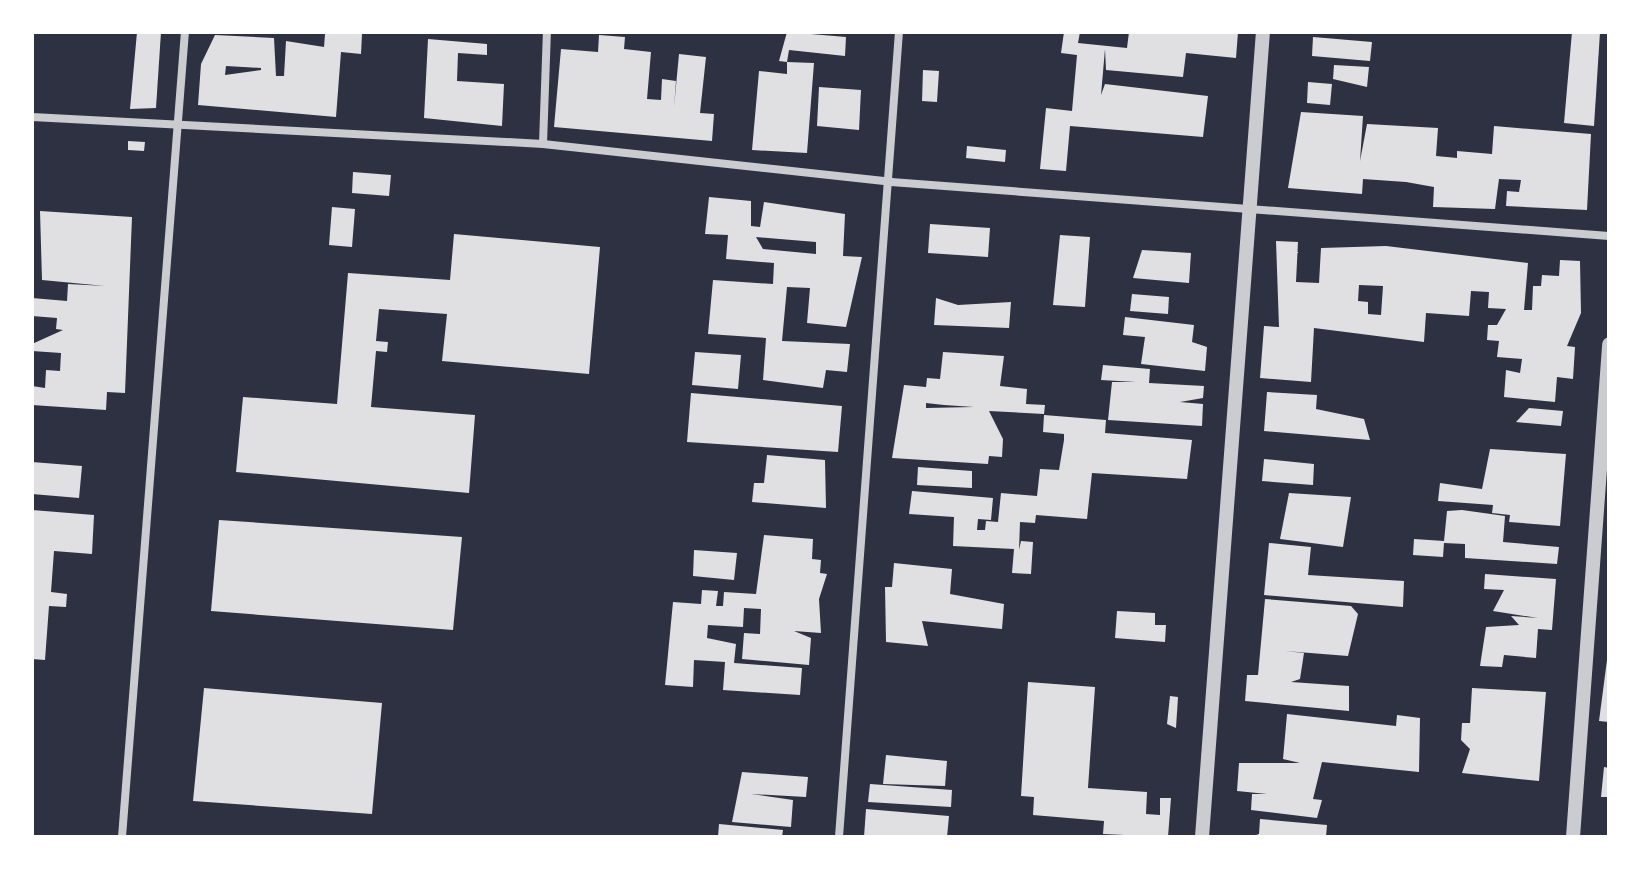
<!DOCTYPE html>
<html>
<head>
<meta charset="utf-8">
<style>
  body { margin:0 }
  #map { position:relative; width:1641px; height:869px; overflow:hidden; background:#2d3142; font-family:"Work Sans",sans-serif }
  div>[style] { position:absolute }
  .building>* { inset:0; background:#e0e0e3 }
  .minor>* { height:8px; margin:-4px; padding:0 4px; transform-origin:4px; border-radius:4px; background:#caccd0 }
  .tertiary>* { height:14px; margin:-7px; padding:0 7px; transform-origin:7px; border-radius:7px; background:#caccd0 }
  span { translate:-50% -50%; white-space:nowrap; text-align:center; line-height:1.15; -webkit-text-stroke:6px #fff; paint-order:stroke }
  .frame { position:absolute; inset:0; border:34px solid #fff; pointer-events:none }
</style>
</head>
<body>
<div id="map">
  <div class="building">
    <div style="clip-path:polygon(137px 32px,161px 32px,156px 108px,130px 109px)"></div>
    <div style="clip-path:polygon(787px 32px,846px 37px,845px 56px,789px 50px,787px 62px,814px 63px,807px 153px,752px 150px,759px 71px,787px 74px,787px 62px,779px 61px)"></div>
    <div style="clip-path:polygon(1064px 32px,1080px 32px,1078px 43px,1127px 48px,1129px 32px,1238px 32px,1236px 58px,1186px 53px,1183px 77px,1106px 70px,1105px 49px,1101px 95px,1105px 84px,1208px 96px,1203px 137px,1070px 126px,1066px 171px,1040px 169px,1046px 108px,1072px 111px,1077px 55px,1061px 53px)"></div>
    <div style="clip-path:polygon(1572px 32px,1600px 32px,1594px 126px,1564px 123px)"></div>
    <div style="clip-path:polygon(evenodd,325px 34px,362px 34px,361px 54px,341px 52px,336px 117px,198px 105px,201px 64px,215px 35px,274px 38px,276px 76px,284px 76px,286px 41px,324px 47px,325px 34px,226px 66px,261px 68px,261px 70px,225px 75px,226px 66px)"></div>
    <div style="clip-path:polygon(599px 35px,625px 37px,624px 49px,651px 52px,647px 99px,661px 100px,662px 79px,676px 81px,674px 107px,679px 54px,706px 57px,700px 113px,714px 114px,712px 141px,554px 127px,561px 49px,598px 52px)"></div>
    <div style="clip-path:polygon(1313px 37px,1372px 42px,1370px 61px,1312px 56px)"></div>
    <div style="clip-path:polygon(428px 39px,487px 44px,487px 55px,458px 53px,457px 81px,504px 84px,502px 126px,424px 118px)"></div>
    <div style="clip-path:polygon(1334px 65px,1369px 67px,1367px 87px,1333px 79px)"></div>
    <div style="clip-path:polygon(923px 70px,939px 71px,937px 102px,922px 101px)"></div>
    <div style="clip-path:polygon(1308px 82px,1332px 84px,1330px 105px,1307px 103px)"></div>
    <div style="clip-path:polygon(819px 87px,861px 90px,859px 130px,817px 126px)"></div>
    <div style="clip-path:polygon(1301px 112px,1363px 116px,1360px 161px,1367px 124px,1438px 128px,1436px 156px,1457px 158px,1457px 151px,1492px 154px,1494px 126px,1591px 134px,1587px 210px,1506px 206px,1507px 191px,1519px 192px,1521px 180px,1499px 179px,1495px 209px,1433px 207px,1434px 187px,1406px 182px,1363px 179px,1362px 194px,1288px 188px)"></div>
    <div style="clip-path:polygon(128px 141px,145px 142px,144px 151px,128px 150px)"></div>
    <div style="clip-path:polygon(967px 146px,1006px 150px,1005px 162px,966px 158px)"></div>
    <div style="clip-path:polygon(353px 172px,391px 175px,389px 196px,352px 193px)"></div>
    <div style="clip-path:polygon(evenodd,709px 197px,751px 201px,751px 226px,760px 227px,764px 202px,845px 214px,843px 256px,862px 257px,846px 327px,807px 323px,810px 288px,787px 287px,782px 341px,850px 344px,847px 372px,826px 370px,823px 388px,763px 380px,766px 338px,708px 334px,713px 280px,773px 284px,774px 263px,726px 259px,728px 235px,705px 234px,709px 197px,756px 237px,816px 242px,816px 254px,763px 249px,756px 237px)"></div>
    <div style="clip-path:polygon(332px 207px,355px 209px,352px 247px,329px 245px)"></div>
    <div style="clip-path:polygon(40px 211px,132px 217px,125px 393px,107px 392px,106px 410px,32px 405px,32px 386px,45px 388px,46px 370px,60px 371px,61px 353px,32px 351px,32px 344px,63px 330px,56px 329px,57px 318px,32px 316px,32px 298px,67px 301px,68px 284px,105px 286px,42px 280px)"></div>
    <div style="clip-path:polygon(930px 224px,990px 228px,988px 257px,928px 253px)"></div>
    <div style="clip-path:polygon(454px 234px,600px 247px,589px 374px,442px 361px,447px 314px,379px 309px,376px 341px,388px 342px,387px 352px,376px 351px,371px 407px,475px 415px,469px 493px,236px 472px,243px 397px,337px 404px,348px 273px,450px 280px)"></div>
    <div style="clip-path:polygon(1060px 235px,1090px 237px,1085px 307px,1053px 305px)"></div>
    <div style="clip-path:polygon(evenodd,1276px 241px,1298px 242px,1296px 282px,1319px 283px,1321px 248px,1386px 246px,1528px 263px,1524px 310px,1532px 310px,1533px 286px,1541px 286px,1542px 275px,1559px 276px,1560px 260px,1580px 261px,1581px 313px,1567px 346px,1575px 347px,1573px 379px,1557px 377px,1555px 402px,1504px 397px,1506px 370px,1520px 373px,1522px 359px,1497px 357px,1499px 341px,1487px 340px,1488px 325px,1497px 325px,1506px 309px,1488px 308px,1489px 292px,1471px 291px,1469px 316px,1426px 313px,1424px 342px,1314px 328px,1311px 382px,1260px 378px,1264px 326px,1279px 327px,1276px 241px,1359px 285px,1383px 286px,1381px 315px,1368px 314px,1368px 302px,1358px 301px,1359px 285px)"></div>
    <div style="clip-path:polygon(1142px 250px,1191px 253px,1189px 283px,1133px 278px)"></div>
    <div style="clip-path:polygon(1132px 294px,1169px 297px,1168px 314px,1130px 311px)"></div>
    <div style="clip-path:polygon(936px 298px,958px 305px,1011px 302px,1009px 328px,934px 325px)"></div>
    <div style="clip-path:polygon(1125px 317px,1194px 325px,1192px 342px,1207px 347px,1205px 371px,1141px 364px,1145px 337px,1123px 335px)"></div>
    <div style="clip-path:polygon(695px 352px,741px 355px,738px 389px,692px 385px)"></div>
    <div style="clip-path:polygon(evenodd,943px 352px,1004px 356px,1000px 386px,1027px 389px,1026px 404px,1045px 405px,1044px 414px,989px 411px,1003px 439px,1002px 457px,989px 456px,988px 464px,892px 458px,904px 385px,926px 387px,927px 378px,940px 379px,943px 352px,926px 403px,944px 405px,974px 407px,926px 408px,926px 403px)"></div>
    <div style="clip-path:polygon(1103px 365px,1150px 369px,1149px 383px,1204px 386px,1203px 398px,1180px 402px,1203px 404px,1202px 426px,1108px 420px,1112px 382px,1136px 382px,1101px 380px)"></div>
    <div style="clip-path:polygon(1267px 392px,1317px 395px,1316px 409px,1364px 419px,1370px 440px,1264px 431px)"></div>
    <div style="clip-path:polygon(691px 393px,842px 406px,838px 452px,687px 442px)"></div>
    <div style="clip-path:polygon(1529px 408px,1563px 411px,1561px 426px,1516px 422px)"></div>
    <div style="clip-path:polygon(1044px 415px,1106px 420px,1105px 433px,1192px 440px,1187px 479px,1092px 473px,1087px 519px,1036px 515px,1035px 523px,1020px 522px,1019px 550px,1021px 541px,1033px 542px,1031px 574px,1012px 573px,1014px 549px,953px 546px,954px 517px,909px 514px,912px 491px,993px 498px,991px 520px,978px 519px,977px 530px,985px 530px,986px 521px,998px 522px,1001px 493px,1037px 496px,1040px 469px,1059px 470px,1064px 440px,1064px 434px,1043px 432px)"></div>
    <div style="clip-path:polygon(1490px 449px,1566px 454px,1560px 526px,1509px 522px,1510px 515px,1492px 513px,1493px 505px,1438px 501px,1440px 483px,1482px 489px)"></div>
    <div style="clip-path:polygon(767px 455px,825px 460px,826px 508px,752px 502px,754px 483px,764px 483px)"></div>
    <div style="clip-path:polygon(1264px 459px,1314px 464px,1313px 485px,1262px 481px)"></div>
    <div style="clip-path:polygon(32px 462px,82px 466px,79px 498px,32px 494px)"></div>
    <div style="clip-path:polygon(918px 467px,972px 471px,972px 488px,917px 485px)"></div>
    <div style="clip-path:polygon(1289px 493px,1351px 497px,1343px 547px,1280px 539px)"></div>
    <div style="clip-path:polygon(32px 510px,94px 515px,92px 554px,54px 551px,51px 592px,67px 594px,66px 607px,49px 606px,45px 660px,32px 659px)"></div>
    <div style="clip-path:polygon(1462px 510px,1505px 516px,1503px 542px,1559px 547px,1557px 564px,1465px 558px,1465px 544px,1444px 543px,1443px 557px,1413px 555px,1414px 539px,1444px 541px,1447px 511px)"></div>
    <div style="clip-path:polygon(219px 520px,462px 537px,453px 630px,211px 611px)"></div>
    <div style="clip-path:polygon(764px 535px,813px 539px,812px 559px,821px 560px,820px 573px,827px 574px,819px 599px,821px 633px,794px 631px,811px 638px,809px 665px,742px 659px,744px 633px,760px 634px,761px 609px,744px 608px,743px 627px,708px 625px,707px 638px,736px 644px,734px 663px,802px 668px,800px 695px,723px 690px,725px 662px,694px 660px,693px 687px,665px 685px,673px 602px,701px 604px,702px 590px,718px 591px,716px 606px,723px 606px,724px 592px,756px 594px)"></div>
    <div style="clip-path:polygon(1269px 543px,1311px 547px,1308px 575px,1404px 581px,1403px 607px,1264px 595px)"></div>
    <div style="clip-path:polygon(694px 550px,737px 553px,734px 580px,693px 576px)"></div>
    <div style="clip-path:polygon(894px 563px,952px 569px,950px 594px,1004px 604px,1002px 629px,922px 621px,928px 646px,886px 642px,885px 587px,892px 587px)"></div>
    <div style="clip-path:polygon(1485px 574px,1556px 579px,1552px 630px,1538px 629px,1536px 658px,1504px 655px,1502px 667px,1480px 666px,1486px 627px,1519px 625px,1511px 616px,1538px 618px,1493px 611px,1504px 590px,1484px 589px)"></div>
    <div style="clip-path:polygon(1265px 599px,1351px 606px,1358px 614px,1348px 656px,1285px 651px,1304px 653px,1300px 679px,1291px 682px,1349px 686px,1349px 711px,1245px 701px,1247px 675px,1258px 675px)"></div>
    <div style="clip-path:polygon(1117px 611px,1155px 613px,1155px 625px,1166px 625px,1165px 642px,1115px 638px)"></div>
    <div style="clip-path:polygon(1607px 660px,1609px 660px,1609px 722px,1599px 721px)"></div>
    <div style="clip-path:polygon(1028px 682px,1095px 687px,1088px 788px,1147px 792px,1146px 814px,1160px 815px,1160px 798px,1171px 798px,1168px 837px,1103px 834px,1104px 821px,1033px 815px,1034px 797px,1021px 796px)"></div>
    <div style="clip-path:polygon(204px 688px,382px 703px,372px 814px,193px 801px)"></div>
    <div style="clip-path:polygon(1472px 688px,1546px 692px,1539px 781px,1462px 773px,1470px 749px,1461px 740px,1462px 723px,1470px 723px)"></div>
    <div style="clip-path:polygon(1170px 696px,1178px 697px,1176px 728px,1167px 724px)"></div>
    <div style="clip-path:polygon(1287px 714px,1396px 726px,1397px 715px,1420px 718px,1419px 772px,1322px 762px,1313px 799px,1322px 800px,1317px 818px,1251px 810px,1252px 794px,1267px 794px,1237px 791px,1239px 763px,1300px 763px,1283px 759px)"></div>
    <div style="clip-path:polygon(886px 755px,947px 761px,945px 786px,883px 784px)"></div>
    <div style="clip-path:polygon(1604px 767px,1609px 768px,1609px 797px,1601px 797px)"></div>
    <div style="clip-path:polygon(742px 772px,808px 777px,806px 797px,751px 794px,793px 800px,791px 827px,732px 822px)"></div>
    <div style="clip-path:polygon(870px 784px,952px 790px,951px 807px,868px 802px)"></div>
    <div style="clip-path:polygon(866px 809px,949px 816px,947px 837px,864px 837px)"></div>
    <div style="clip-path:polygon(1260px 819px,1327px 825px,1326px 837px,1250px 837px,1259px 834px)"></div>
    <div style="clip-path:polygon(719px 824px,783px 830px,782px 837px,718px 837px)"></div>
  </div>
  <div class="minor">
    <div style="left:32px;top:117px;width:512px;rotate:3.02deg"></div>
    <div style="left:543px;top:144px;width:350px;rotate:6.2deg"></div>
    <div style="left:891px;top:182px;width:720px;rotate:4.3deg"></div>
    <div style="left:543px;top:144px;width:112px;rotate:-88deg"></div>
    <div style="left:122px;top:837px;width:807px;rotate:-85.53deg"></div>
    <div style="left:839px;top:837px;width:807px;rotate:-85.74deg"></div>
  </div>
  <div class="tertiary">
    <div style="left:1202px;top:837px;width:807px;rotate:-85.67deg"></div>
    <div style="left:1573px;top:837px;width:494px;rotate:-85.8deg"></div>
  </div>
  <div class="frame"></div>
</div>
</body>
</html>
